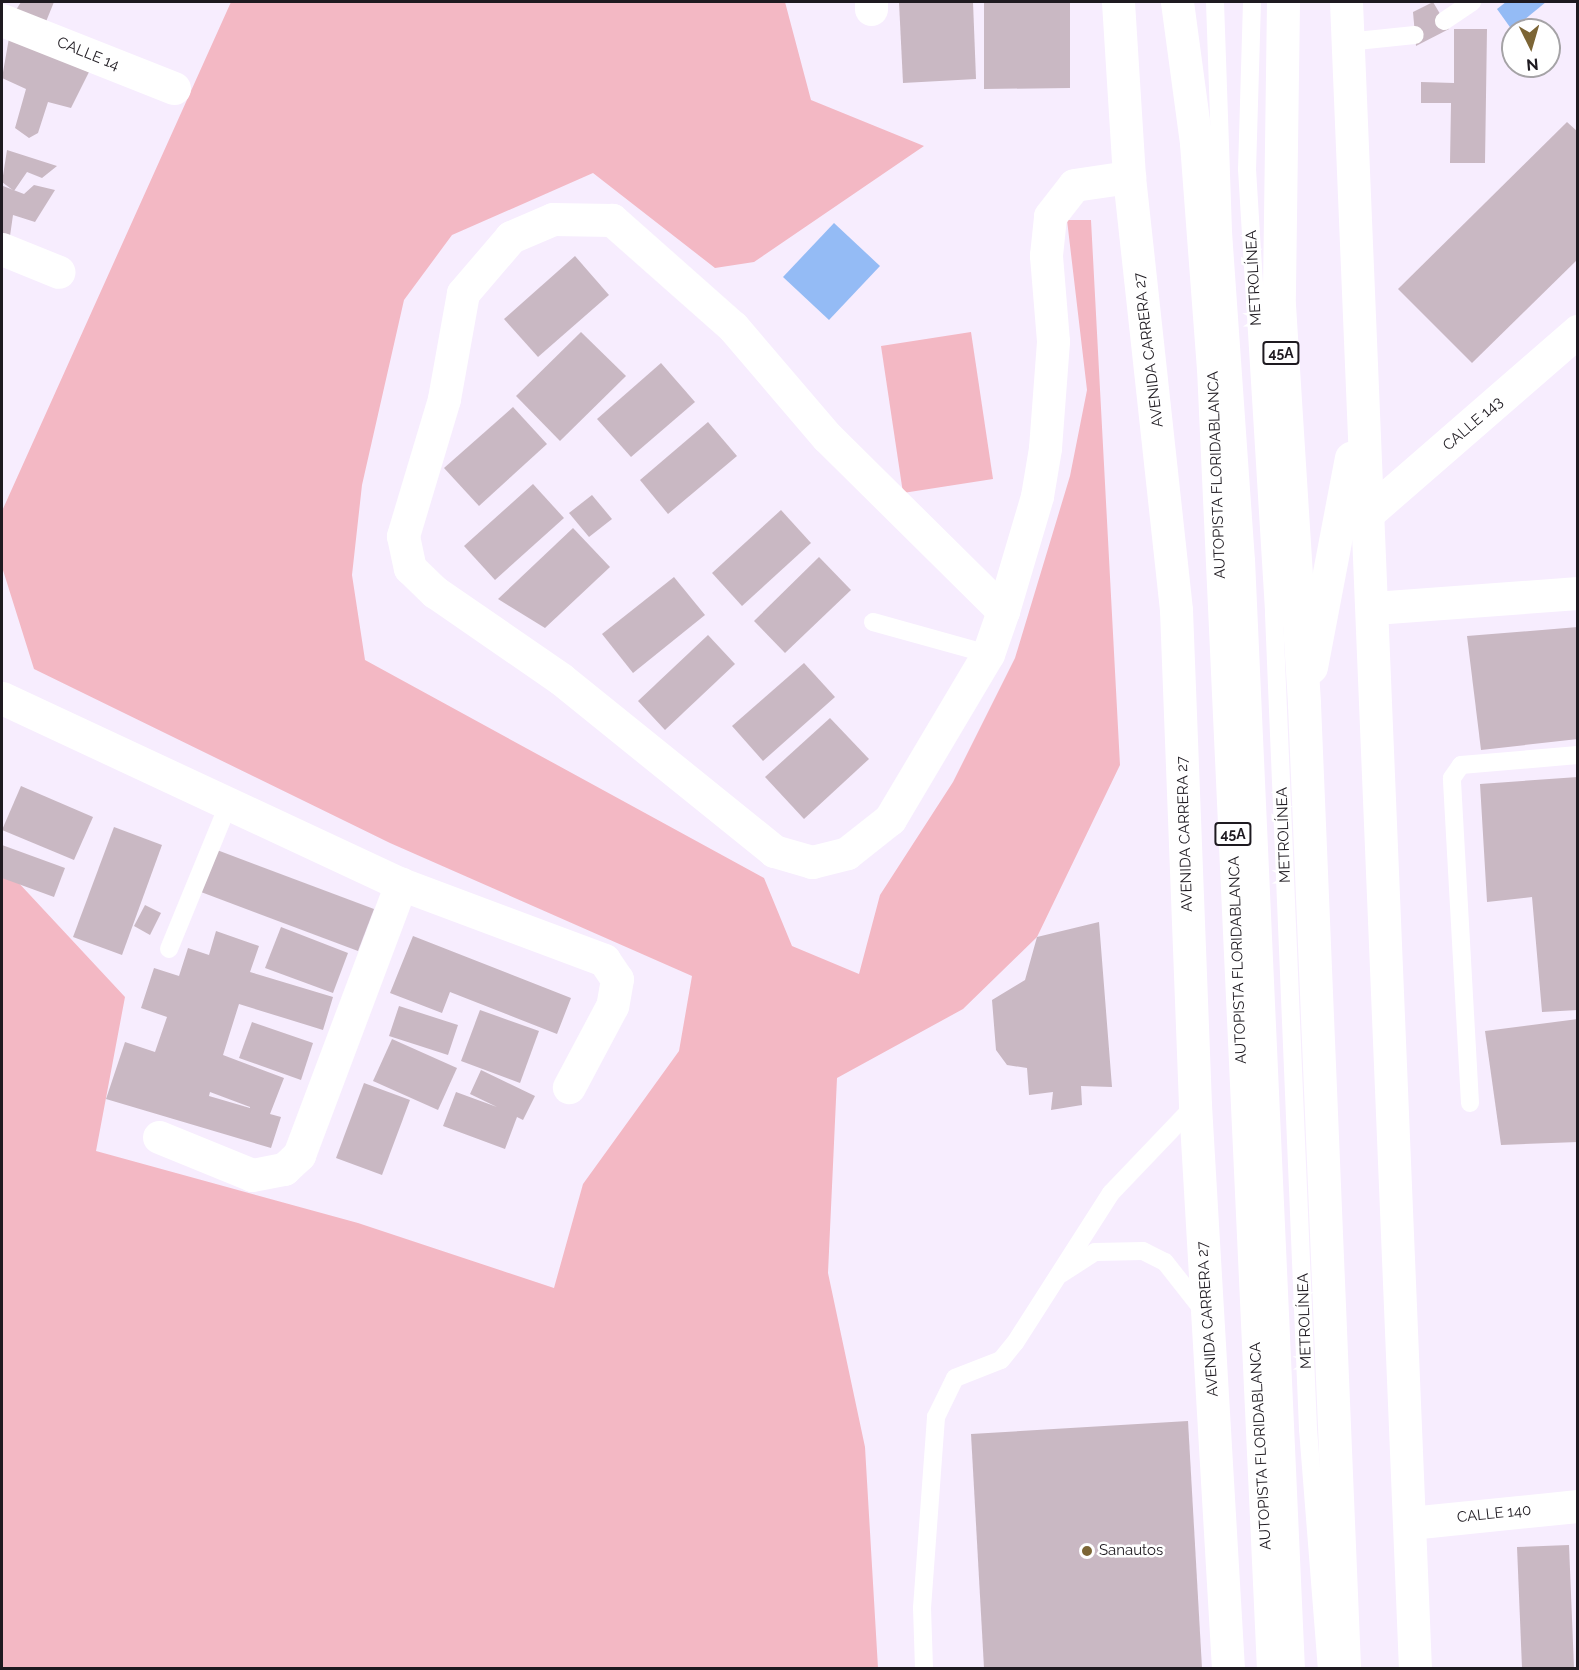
<!DOCTYPE html>
<html>
<head>
<meta charset="utf-8">
<style>
  body { margin:0 }
  #map { position:relative; width:1579px; height:1670px; overflow:hidden; background:#f7edfe; font-family:Raleway,sans-serif }
  div>[style] { position:absolute }
  .green>* { inset:0; background:#f3b8c4 }
  .water>* { inset:0; background:#94bbf5 }
  .building>* { inset:0; background:#c9b8c3 }
  .lane>* { height:18px; margin:-9px; padding:0 9px; transform-origin:9px; border-radius:9px; background:#fff }
  .street>* { height:33px; margin:-16.5px; padding:0 16.5px; transform-origin:16.5px; border-radius:16.5px; background:#fff }
  .highway>* { height:33px; margin:-16.5px; padding:0 16.5px; transform-origin:16.5px; border-radius:16.5px; background:#fff }
  .dots>* { width:16px; height:16px; translate:-50% -50%; box-sizing:border-box; border:3px solid #fff; border-radius:50% }
  span { translate:-50% -50%; white-space:nowrap; text-align:center; line-height:1.15; -webkit-text-stroke:5px #fff; paint-order:stroke }
  .shield-label span { padding:2px 4px; background:#fff; border:2px solid; border-radius:4px; -webkit-text-stroke-width:0 }
  .shield-label { font-size:14px; color:#1e1a20; font-weight:700 }
  .street-label { font-size:15px; color:#1e1a20 }
  .poi-label { font-size:15px; color:#1e1a20 }
  .left { translate:0 -50%; text-align:left }
  .frame { position:absolute; inset:0; border:3px solid #1e1a20; pointer-events:none }
  .north { position:absolute; left:1501px; top:18px; width:60px; height:60px; box-sizing:border-box; background:#fff; border:2px solid #a5a3a6; border-radius:50%; rotate:175deg; font-size:16px; font-weight:700; line-height:24px; text-align:center; color:#1e1a20 }
  .north::after { content:''; display:block; margin:auto; width:21px; height:27px; background:#7c6535; clip-path:polygon(50% 0,100% 100%,50% 72%,0 100%) }
</style>
</head>
<body>
<div id="map">
  <div class="green">
    <div style="clip-path:polygon(231px 2px,785px 2px,811px 100px,924px 146px,754px 262px,715px 268px,593px 173px,452px 235px,404px 300px,362px 485px,352px 575px,365px 660px,764px 878px,792px 946px,859px 974px,880px 895px,953px 782px,1015px 658px,1070px 476px,1087px 390px,1067px 220px,1091px 220px,1120px 765px,1037px 937px,963px 1009px,837px 1078px,828px 1273px,865px 1447px,878px 1668px,2px 1668px,2px 865px,125px 997px,96px 1151px,358px 1223px,554px 1288px,583px 1184px,679px 1051px,692px 976px,390px 843px,34px 669px,2px 567px,2px 511px)"></div>
    <div style="clip-path:polygon(971px 332px,993px 479px,903px 493px,881px 346px)"></div>
  </div>
  <div class="water">
    <div style="clip-path:polygon(1506px 2px,1546px 2px,1512px 30px,1497px 9px)"></div>
    <div style="clip-path:polygon(834px 223px,880px 266px,829px 320px,783px 277px)"></div>
  </div>
  <div class="building">
    <div style="clip-path:polygon(21px 2px,54px 2px,43px 29px,11px 18px)"></div>
    <div style="clip-path:polygon(899px 2px,973px 2px,976px 79px,903px 83px)"></div>
    <div style="clip-path:polygon(984px 2px,1070px 2px,1070px 88px,984px 89px)"></div>
    <div style="clip-path:polygon(1433px 2px,1449px 29px,1416px 46px,1413px 12px)"></div>
    <div style="clip-path:polygon(1454px 29px,1487px 29px,1485px 163px,1450px 163px,1451px 103px,1421px 103px,1421px 82px,1454px 83px)"></div>
    <div style="clip-path:polygon(9px 38px,89px 72px,71px 108px,48px 102px,38px 133px,29px 138px,15px 128px,26px 89px,2px 78px)"></div>
    <div style="clip-path:polygon(1567px 122px,1578px 132px,1578px 259px,1472px 363px,1398px 289px)"></div>
    <div style="clip-path:polygon(7px 150px,57px 166px,42px 178px,27px 172px,14px 191px,2px 182px)"></div>
    <div style="clip-path:polygon(34px 185px,55px 190px,35px 222px,13px 215px,10px 236px,2px 233px,3px 186px,24px 194px)"></div>
    <div style="clip-path:polygon(575px 256px,609px 295px,538px 357px,504px 319px)"></div>
    <div style="clip-path:polygon(581px 332px,626px 376px,560px 441px,516px 396px)"></div>
    <div style="clip-path:polygon(661px 363px,695px 402px,631px 457px,597px 419px)"></div>
    <div style="clip-path:polygon(513px 407px,547px 444px,479px 506px,444px 468px)"></div>
    <div style="clip-path:polygon(708px 422px,737px 456px,668px 514px,640px 480px)"></div>
    <div style="clip-path:polygon(533px 484px,564px 518px,495px 580px,464px 546px)"></div>
    <div style="clip-path:polygon(592px 495px,612px 519px,589px 537px,569px 513px)"></div>
    <div style="clip-path:polygon(781px 510px,811px 543px,742px 606px,712px 573px)"></div>
    <div style="clip-path:polygon(573px 528px,610px 567px,545px 628px,498px 599px)"></div>
    <div style="clip-path:polygon(819px 557px,851px 590px,785px 653px,754px 621px)"></div>
    <div style="clip-path:polygon(674px 577px,705px 615px,633px 673px,602px 634px)"></div>
    <div style="clip-path:polygon(1578px 627px,1578px 739px,1481px 750px,1467px 636px)"></div>
    <div style="clip-path:polygon(708px 635px,735px 664px,665px 730px,638px 701px)"></div>
    <div style="clip-path:polygon(804px 663px,835px 697px,763px 761px,732px 726px)"></div>
    <div style="clip-path:polygon(830px 718px,869px 759px,804px 819px,765px 777px)"></div>
    <div style="clip-path:polygon(1578px 777px,1578px 1010px,1542px 1012px,1532px 897px,1487px 902px,1480px 784px)"></div>
    <div style="clip-path:polygon(21px 786px,93px 817px,74px 860px,2px 830px)"></div>
    <div style="clip-path:polygon(114px 827px,162px 845px,122px 955px,73px 937px)"></div>
    <div style="clip-path:polygon(2px 845px,65px 868px,54px 897px,2px 878px)"></div>
    <div style="clip-path:polygon(217px 850px,374px 909px,358px 951px,201px 892px)"></div>
    <div style="clip-path:polygon(145px 905px,161px 913px,150px 935px,134px 926px)"></div>
    <div style="clip-path:polygon(1099px 922px,1112px 1087px,1081px 1086px,1082px 1105px,1051px 1110px,1053px 1092px,1029px 1095px,1027px 1068px,1007px 1065px,996px 1050px,992px 1000px,1025px 980px,1037px 937px)"></div>
    <div style="clip-path:polygon(281px 927px,348px 953px,333px 993px,265px 968px)"></div>
    <div style="clip-path:polygon(evenodd,216px 931px,259px 946px,250px 972px,333px 997px,323px 1030px,239px 1004px,223px 1055px,284px 1078px,270px 1114px,281px 1117px,271px 1148px,106px 1099px,125px 1042px,155px 1052px,167px 1017px,141px 1008px,154px 968px,179px 976px,188px 948px,209px 955px,216px 931px,210px 1092px,250px 1107px,250px 1108px,209px 1096px,210px 1092px)"></div>
    <div style="clip-path:polygon(413px 936px,571px 998px,557px 1034px,450px 992px,442px 1013px,390px 993px)"></div>
    <div style="clip-path:polygon(399px 1006px,458px 1025px,448px 1055px,389px 1036px)"></div>
    <div style="clip-path:polygon(480px 1010px,539px 1031px,520px 1083px,461px 1061px)"></div>
    <div style="clip-path:polygon(1578px 1019px,1578px 1142px,1501px 1145px,1485px 1031px)"></div>
    <div style="clip-path:polygon(252px 1022px,313px 1043px,301px 1080px,239px 1058px)"></div>
    <div style="clip-path:polygon(392px 1039px,457px 1068px,438px 1110px,373px 1081px)"></div>
    <div style="clip-path:polygon(481px 1070px,535px 1096px,523px 1120px,517px 1117px,505px 1149px,443px 1126px,456px 1092px,497px 1107px,470px 1094px)"></div>
    <div style="clip-path:polygon(364px 1083px,410px 1100px,382px 1175px,336px 1158px)"></div>
    <div style="clip-path:polygon(1188px 1421px,1202px 1668px,984px 1668px,971px 1434px)"></div>
    <div style="clip-path:polygon(1569px 1545px,1574px 1668px,1522px 1668px,1517px 1547px)"></div>
  </div>
  <div class="lane">
    <div style="left:1215px;top:2px;width:230px;rotate:88deg"></div>
    <div style="left:1223px;top:232px;width:329px;rotate:86deg"></div>
    <div style="left:1246px;top:560px;width:1109px;rotate:87.42deg"></div>
    <div style="left:1252px;top:2px;width:167px;rotate:91.7deg"></div>
    <div style="left:1247px;top:169px;width:446px;rotate:86.5deg"></div>
    <div style="left:1274px;top:614px;width:816px;rotate:87.61deg"></div>
    <div style="left:1308px;top:1429px;width:240px;rotate:85.5deg"></div>
    <div style="left:1444px;top:21px;width:34px;rotate:-34deg"></div>
    <div style="left:1347px;top:42px;width:68px;rotate:-5.9deg"></div>
    <div style="left:873px;top:622px;width:119px;rotate:15.5deg"></div>
    <div style="left:169px;top:949px;width:156px;rotate:-67.7deg"></div>
    <div style="left:1470px;top:1103px;width:325px;rotate:-93.2deg"></div>
    <div style="left:1452px;top:778px;width:16px;rotate:-55deg"></div>
    <div style="left:1461px;top:765px;width:117px;rotate:-4.9deg"></div>
    <div style="left:1061px;top:1274px;width:40px;rotate:-32.9deg"></div>
    <div style="left:1095px;top:1252px;width:48px;rotate:-1.2deg"></div>
    <div style="left:1143px;top:1251px;width:25px;rotate:27deg"></div>
    <div style="left:1165px;top:1262px;width:60px;rotate:51.8deg"></div>
    <div style="left:924px;top:1668px;width:60px;rotate:-91.9deg"></div>
    <div style="left:922px;top:1608px;width:192px;rotate:-85.8deg"></div>
    <div style="left:936px;top:1417px;width:43px;rotate:-64deg"></div>
    <div style="left:955px;top:1378px;width:49px;rotate:-21.4deg"></div>
    <div style="left:1001px;top:1360px;width:22px;rotate:-51deg"></div>
    <div style="left:1015px;top:1343px;width:178px;rotate:-57.4deg"></div>
    <div style="left:1111px;top:1193px;width:122px;rotate:-46.3deg"></div>
  </div>
  <div class="street">
    <div style="left:871px;top:2px;width:7px;rotate:90deg"></div>
    <div style="left:2px;top:20px;width:185px;rotate:21.6deg"></div>
    <div style="left:2px;top:249px;width:61px;rotate:22deg"></div>
    <div style="left:1366px;top:515px;width:281px;rotate:-41deg"></div>
    <div style="left:1374px;top:608px;width:205px;rotate:-4.2deg"></div>
    <div style="left:1003px;top:611px;width:247px;rotate:-135.3deg"></div>
    <div style="left:827px;top:437px;width:145px;rotate:-130.5deg"></div>
    <div style="left:733px;top:327px;width:162px;rotate:-138.5deg"></div>
    <div style="left:612px;top:220px;width:59px;rotate:-179deg"></div>
    <div style="left:553px;top:219px;width:46px;rotate:156.8deg"></div>
    <div style="left:511px;top:237px;width:74px;rotate:130.6deg"></div>
    <div style="left:463px;top:293px;width:108px;rotate:100.2deg"></div>
    <div style="left:444px;top:399px;width:143px;rotate:106.7deg"></div>
    <div style="left:403px;top:536px;width:33px;rotate:78deg"></div>
    <div style="left:410px;top:568px;width:35px;rotate:44deg"></div>
    <div style="left:435px;top:592px;width:153px;rotate:34.6deg"></div>
    <div style="left:561px;top:679px;width:274px;rotate:38.9deg"></div>
    <div style="left:774px;top:851px;width:40px;rotate:16deg"></div>
    <div style="left:812px;top:862px;width:36px;rotate:-14deg"></div>
    <div style="left:847px;top:853px;width:55px;rotate:-38.3deg"></div>
    <div style="left:890px;top:819px;width:192px;rotate:-59.3deg"></div>
    <div style="left:988px;top:654px;width:46px;rotate:-70.8deg"></div>
    <div style="left:1003px;top:611px;width:120px;rotate:-73.5deg"></div>
    <div style="left:1037px;top:496px;width:49px;rotate:-80.5deg"></div>
    <div style="left:1045px;top:448px;width:107px;rotate:-85.7deg"></div>
    <div style="left:1053px;top:341px;width:86px;rotate:-94.7deg"></div>
    <div style="left:1046px;top:255px;width:39px;rotate:-84deg"></div>
    <div style="left:1050px;top:216px;width:39px;rotate:-52deg"></div>
    <div style="left:1074px;top:185px;width:56px;rotate:-8.3deg"></div>
    <div style="left:2px;top:698px;width:440px;rotate:25deg"></div>
    <div style="left:401px;top:884px;width:217px;rotate:20.5deg"></div>
    <div style="left:604px;top:960px;width:23px;rotate:56deg"></div>
    <div style="left:617px;top:979px;width:27px;rotate:100deg"></div>
    <div style="left:612px;top:1006px;width:92px;rotate:118deg"></div>
    <div style="left:159px;top:1137px;width:100px;rotate:22.2deg"></div>
    <div style="left:252px;top:1175px;width:33px;rotate:-11deg"></div>
    <div style="left:284px;top:1169px;width:21px;rotate:-43deg"></div>
    <div style="left:299px;top:1155px;width:290px;rotate:-69.4deg"></div>
    <div style="left:1410px;top:1523px;width:169px;rotate:-5.8deg"></div>
  </div>
  <div class="highway">
    <div style="left:1118px;top:2px;width:175px;rotate:86.4deg"></div>
    <div style="left:1129px;top:177px;width:436px;rotate:83.8deg"></div>
    <div style="left:1176px;top:610px;width:495px;rotate:87.8deg"></div>
    <div style="left:1195px;top:1105px;width:564px;rotate:86.65deg"></div>
    <div style="left:1177px;top:2px;width:142px;rotate:82.3deg"></div>
    <div style="left:1196px;top:143px;width:226px;rotate:85.7deg"></div>
    <div style="left:1213px;top:368px;width:1301px;rotate:87.36deg"></div>
    <div style="left:1283px;top:2px;width:303px;rotate:90.8deg"></div>
    <div style="left:1279px;top:305px;width:400px;rotate:86.4deg"></div>
    <div style="left:1304px;top:704px;width:965px;rotate:87.62deg"></div>
    <div style="left:1346px;top:2px;width:1667px;rotate:87.63deg"></div>
    <div style="left:1311px;top:667px;width:213px;rotate:-79.2deg"></div>
  </div>
  <div class="dots">
    <div style="left:1087px;top:1551px;background:#7c6535"></div>
  </div>
  <div class="shield-label">
    <span style="left:1281px;top:353px">45A</span>
    <span style="left:1233px;top:834px">45A</span>
  </div>
  <div class="street-label">
    <span style="left:88px;top:54px;rotate:22deg">CALLE 14</span>
    <span style="left:1254px;top:278px;rotate:-93deg">METROLÍNEA</span>
    <span style="left:1149px;top:350px;rotate:-97deg">AVENIDA CARRERA 27</span>
    <span style="left:1473px;top:424px;rotate:-41deg">CALLE 143</span>
    <span style="left:1217px;top:475px;rotate:-92deg">AUTOPISTA FLORIDABLANCA</span>
    <span style="left:1185px;top:834px;rotate:-92deg">AVENIDA CARRERA 27</span>
    <span style="left:1284px;top:835px;rotate:-92deg">METROLÍNEA</span>
    <span style="left:1238px;top:960px;rotate:-92deg">AUTOPISTA FLORIDABLANCA</span>
    <span style="left:1208px;top:1319px;rotate:-94deg">AVENIDA CARRERA 27</span>
    <span style="left:1305px;top:1321px;rotate:-92deg">METROLÍNEA</span>
    <span style="left:1261px;top:1446px;rotate:-93deg">AUTOPISTA FLORIDABLANCA</span>
    <span style="left:1494px;top:1514px;rotate:-6deg">CALLE 140</span>
  </div>
  <div class="poi-label">
    <span class="left" style="left:1099px;top:1551px">Sanautos</span>
  </div>
  <div class="frame"></div>
  <div class="north">N</div>
</div>
</body>
</html>
